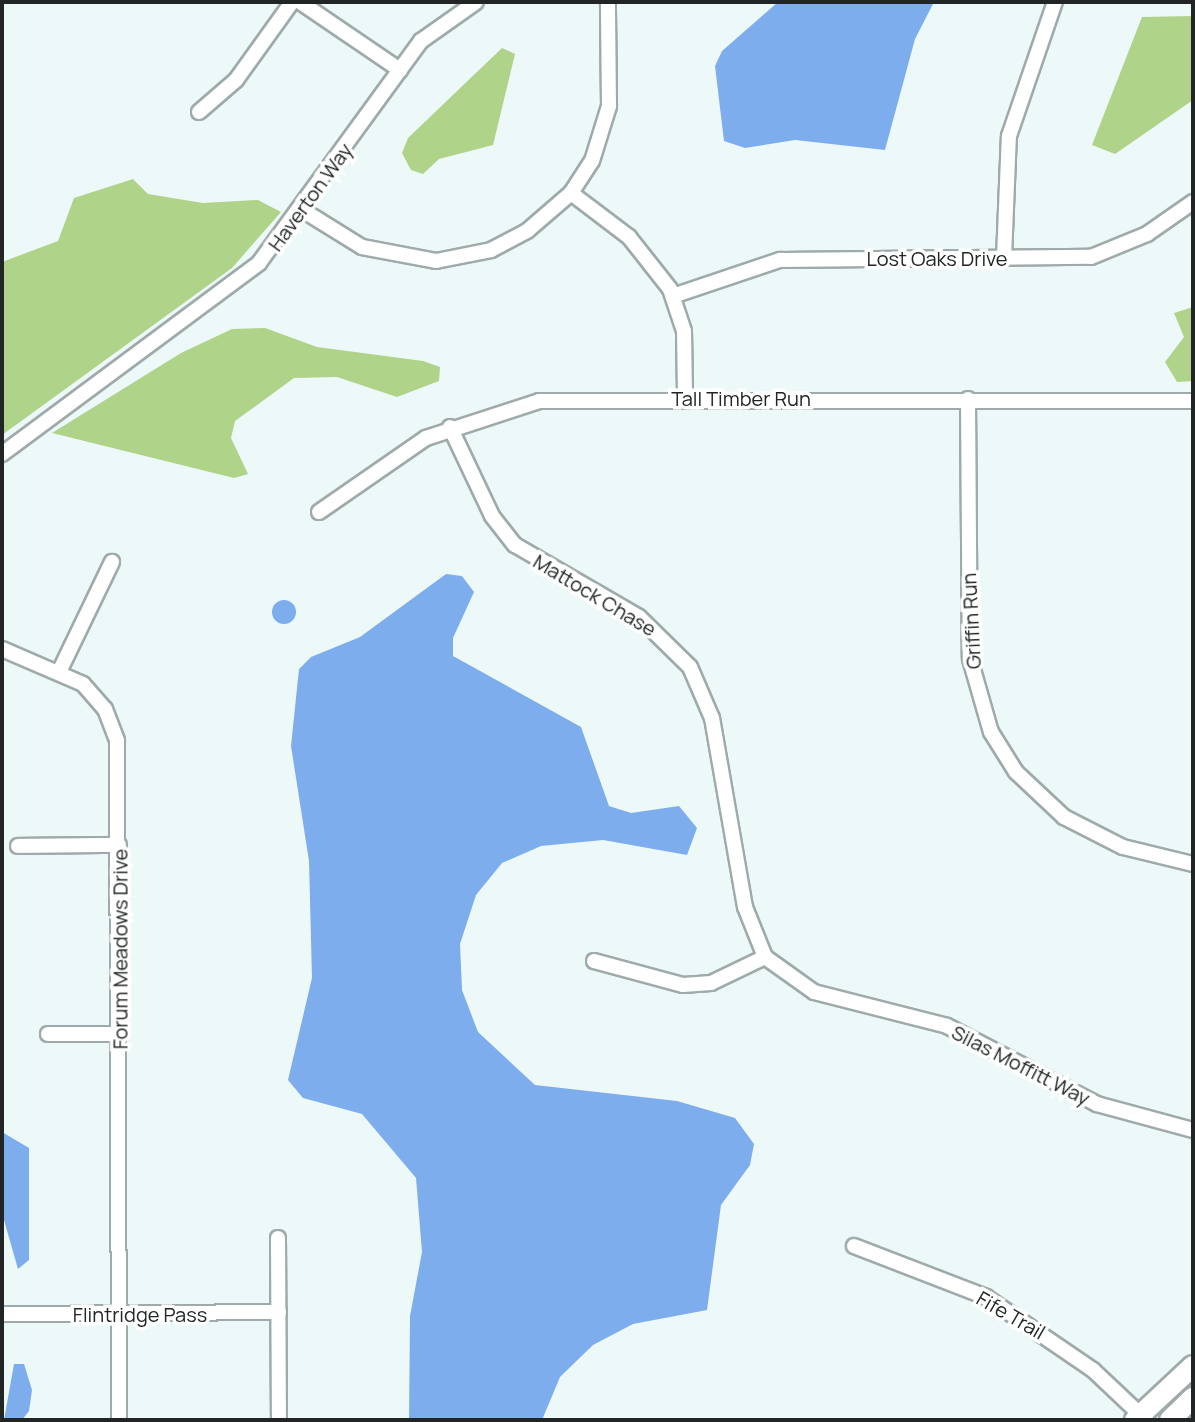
<!DOCTYPE html>
<html>
<head>
<meta charset="utf-8">
<style>
  body { margin:0 }
  #map { position:relative; width:1195px; height:1422px; overflow:hidden; background:#edf9f9; font-family:Manrope,sans-serif }
  div>[style] { position:absolute }
  .forest>* { inset:0; background:#aed389 }
  .water>* { inset:0; background:#7eaded }
  .round { border-radius:50% }
  .roads { filter:drop-shadow(2px 0 #9faaaa) drop-shadow(-2px 0 #9faaaa) drop-shadow(0 2px #9faaaa) drop-shadow(0 -2px #9faaaa) }
  .minor>* { height:14px; margin:-7px; padding:0 7px; transform-origin:7px; border-radius:7px; background:#fff }
  .secondary>* { height:20px; margin:-10px; padding:0 10px; transform-origin:10px; border-radius:10px; background:#fff }
  span { translate:-50% -50%; white-space:nowrap; text-align:center; line-height:1.15; -webkit-text-stroke:7px #fff; paint-order:stroke }
  .street-label { font-size:20px; color:#212525 }
  .frame { position:absolute; inset:0; border:4px solid #212525; pointer-events:none }
</style>
</head>
<body>
<div id="map">
  <div class="forest">
    <div style="clip-path:polygon(1193px 16px,1193px 100px,1115px 154px,1092px 145px,1142px 17px)"></div>
    <div style="clip-path:polygon(502px 48px,515px 54px,493px 145px,439px 159px,423px 174px,411px 170px,402px 153px,408px 138px)"></div>
    <div style="clip-path:polygon(133px 179px,148px 194px,203px 203px,258px 200px,281px 212px,232px 268px,2px 435px,2px 262px,58px 241px,74px 198px)"></div>
    <div style="clip-path:polygon(1193px 307px,1193px 381px,1177px 382px,1165px 362px,1184px 337px,1174px 313px)"></div>
    <div style="clip-path:polygon(265px 328px,317px 347px,423px 361px,440px 367px,439px 381px,397px 397px,337px 377px,294px 378px,235px 421px,231px 438px,248px 474px,234px 478px,52px 433px,181px 353px,232px 329px)"></div>
  </div>
  <div class="water">
    <div style="clip-path:polygon(778px 2px,934px 2px,915px 39px,885px 150px,795px 140px,745px 148px,724px 141px,715px 66px,722px 51px)"></div>
    <div style="clip-path:polygon(446px 574px,462px 576px,474px 592px,453px 638px,453px 656px,581px 727px,609px 806px,631px 813px,679px 806px,697px 828px,687px 855px,603px 840px,541px 846px,502px 863px,476px 895px,460px 944px,462px 990px,478px 1032px,535px 1085px,677px 1101px,735px 1118px,754px 1144px,750px 1165px,721px 1205px,707px 1310px,633px 1324px,593px 1345px,560px 1377px,542px 1420px,409px 1420px,410px 1316px,422px 1252px,416px 1178px,362px 1114px,303px 1098px,288px 1080px,312px 978px,309px 861px,291px 746px,299px 669px,311px 657px,360px 637px)"></div>
    <div class="round" style="left:272px;top:600px;width:24px;height:24px"></div>
    <div style="clip-path:polygon(2px 1132px,29px 1148px,29px 1260px,18px 1269px,2px 1213px)"></div>
    <div style="clip-path:polygon(14px 1364px,24px 1364px,32px 1390px,29px 1411px,22px 1420px,4px 1420px)"></div>
  </div>
  <div class="roads">
    <div class="minor">
      <div style="left:300px;top:2px;width:121px;rotate:34.2deg"></div>
      <div style="left:199px;top:112px;width:49px;rotate:-40.9deg"></div>
      <div style="left:236px;top:80px;width:96px;rotate:-54.3deg"></div>
      <div style="left:571px;top:193px;width:73px;rotate:37.2deg"></div>
      <div style="left:629px;top:237px;width:66px;rotate:51.7deg"></div>
      <div style="left:670px;top:289px;width:44px;rotate:71.6deg"></div>
      <div style="left:684px;top:331px;width:67px;rotate:89.1deg"></div>
      <div style="left:304px;top:211px;width:68px;rotate:31.8deg"></div>
      <div style="left:362px;top:247px;width:75px;rotate:10.7deg"></div>
      <div style="left:436px;top:261px;width:56px;rotate:-11.3deg"></div>
      <div style="left:491px;top:250px;width:41px;rotate:-27.8deg"></div>
      <div style="left:527px;top:231px;width:58px;rotate:-40.8deg"></div>
      <div style="left:571px;top:193px;width:38px;rotate:-57deg"></div>
      <div style="left:592px;top:161px;width:58px;rotate:-72.8deg"></div>
      <div style="left:609px;top:106px;width:104px;rotate:-90.6deg"></div>
      <div style="left:1004px;top:258px;width:122px;rotate:-87.7deg"></div>
      <div style="left:1009px;top:136px;width:142px;rotate:-71.1deg"></div>
      <div style="left:673px;top:296px;width:113px;rotate:-18.6deg"></div>
      <div style="left:780px;top:260px;width:311px;rotate:-0.6deg"></div>
      <div style="left:1091px;top:257px;width:61px;rotate:-22.3deg"></div>
      <div style="left:1147px;top:234px;width:56px;rotate:-34.8deg"></div>
      <div style="left:968px;top:399px;width:260px;rotate:89.6deg"></div>
      <div style="left:970px;top:659px;width:76px;rotate:74deg"></div>
      <div style="left:991px;top:732px;width:47px;rotate:58deg"></div>
      <div style="left:1016px;top:772px;width:66px;rotate:43.2deg"></div>
      <div style="left:1064px;top:817px;width:66px;rotate:27deg"></div>
      <div style="left:1123px;top:847px;width:72px;rotate:13.7deg"></div>
      <div style="left:450px;top:427px;width:98px;rotate:64.7deg"></div>
      <div style="left:492px;top:516px;width:37px;rotate:52deg"></div>
      <div style="left:515px;top:545px;width:143px;rotate:30.1deg"></div>
      <div style="left:639px;top:617px;width:71px;rotate:44.4deg"></div>
      <div style="left:690px;top:667px;width:56px;rotate:66.7deg"></div>
      <div style="left:712px;top:718px;width:192px;rotate:80.1deg"></div>
      <div style="left:745px;top:907px;width:54px;rotate:68.2deg"></div>
      <div style="left:765px;top:957px;width:60px;rotate:35.5deg"></div>
      <div style="left:814px;top:992px;width:137px;rotate:14.3deg"></div>
      <div style="left:947px;top:1026px;width:169px;rotate:27.5deg"></div>
      <div style="left:1097px;top:1104px;width:99px;rotate:15.2deg"></div>
      <div style="left:2px;top:454px;width:320px;rotate:-36.6deg"></div>
      <div style="left:259px;top:263px;width:275px;rotate:-53.9deg"></div>
      <div style="left:421px;top:41px;width:67px;rotate:-35.3deg"></div>
      <div style="left:319px;top:512px;width:130px;rotate:-34.7deg"></div>
      <div style="left:426px;top:438px;width:119px;rotate:-18.1deg"></div>
      <div style="left:539px;top:401px;width:654px"></div>
      <div style="left:2px;top:649px;width:88px;rotate:23.4deg"></div>
      <div style="left:83px;top:684px;width:33px;rotate:49deg"></div>
      <div style="left:105px;top:709px;width:34px;rotate:69deg"></div>
      <div style="left:117px;top:741px;width:679px;rotate:89.83deg"></div>
      <div style="left:60px;top:670px;width:120px;rotate:-64.3deg"></div>
      <div style="left:18px;top:846px;width:101px;rotate:-0.6deg"></div>
      <div style="left:594px;top:961px;width:92px;rotate:15.1deg"></div>
      <div style="left:683px;top:985px;width:28px;rotate:-4deg"></div>
      <div style="left:711px;top:983px;width:60px;rotate:-25.7deg"></div>
      <div style="left:48px;top:1034px;width:72px"></div>
      <div style="left:278px;top:1238px;width:182px;rotate:89.7deg"></div>
      <div style="left:854px;top:1246px;width:142px;rotate:21.1deg"></div>
      <div style="left:986px;top:1297px;width:130px;rotate:34.3deg"></div>
      <div style="left:1093px;top:1370px;width:73px;rotate:43.3deg"></div>
      <div style="left:2px;top:1314px;width:277px;rotate:-0.4deg"></div>
    </div>
    <div class="secondary">
      <div style="left:1135px;top:1420px;width:79px;rotate:-43deg"></div>
      <div style="left:1170px;top:1420px;width:32px;rotate:-44deg"></div>
    </div>
  </div>
  <div class="street-label">
    <span style="left:310px;top:197px;rotate:-54deg">Haverton Way</span>
    <span style="left:937px;top:258px">Lost Oaks Drive</span>
    <span style="left:741px;top:398px">Tall Timber Run</span>
    <span style="left:595px;top:595px;rotate:31deg">Mattock Chase</span>
    <span style="left:971px;top:621px;rotate:-93deg">Griffin Run</span>
    <span style="left:120px;top:949px;rotate:-90deg">Forum Meadows Drive</span>
    <span style="left:1021px;top:1065px;rotate:27deg">Silas Moffitt Way</span>
    <span style="left:140px;top:1314px">Flintridge Pass</span>
    <span style="left:1011px;top:1315px;rotate:30deg">Fife Trail</span>
  </div>
  <div class="frame"></div>
</div>
</body>
</html>
